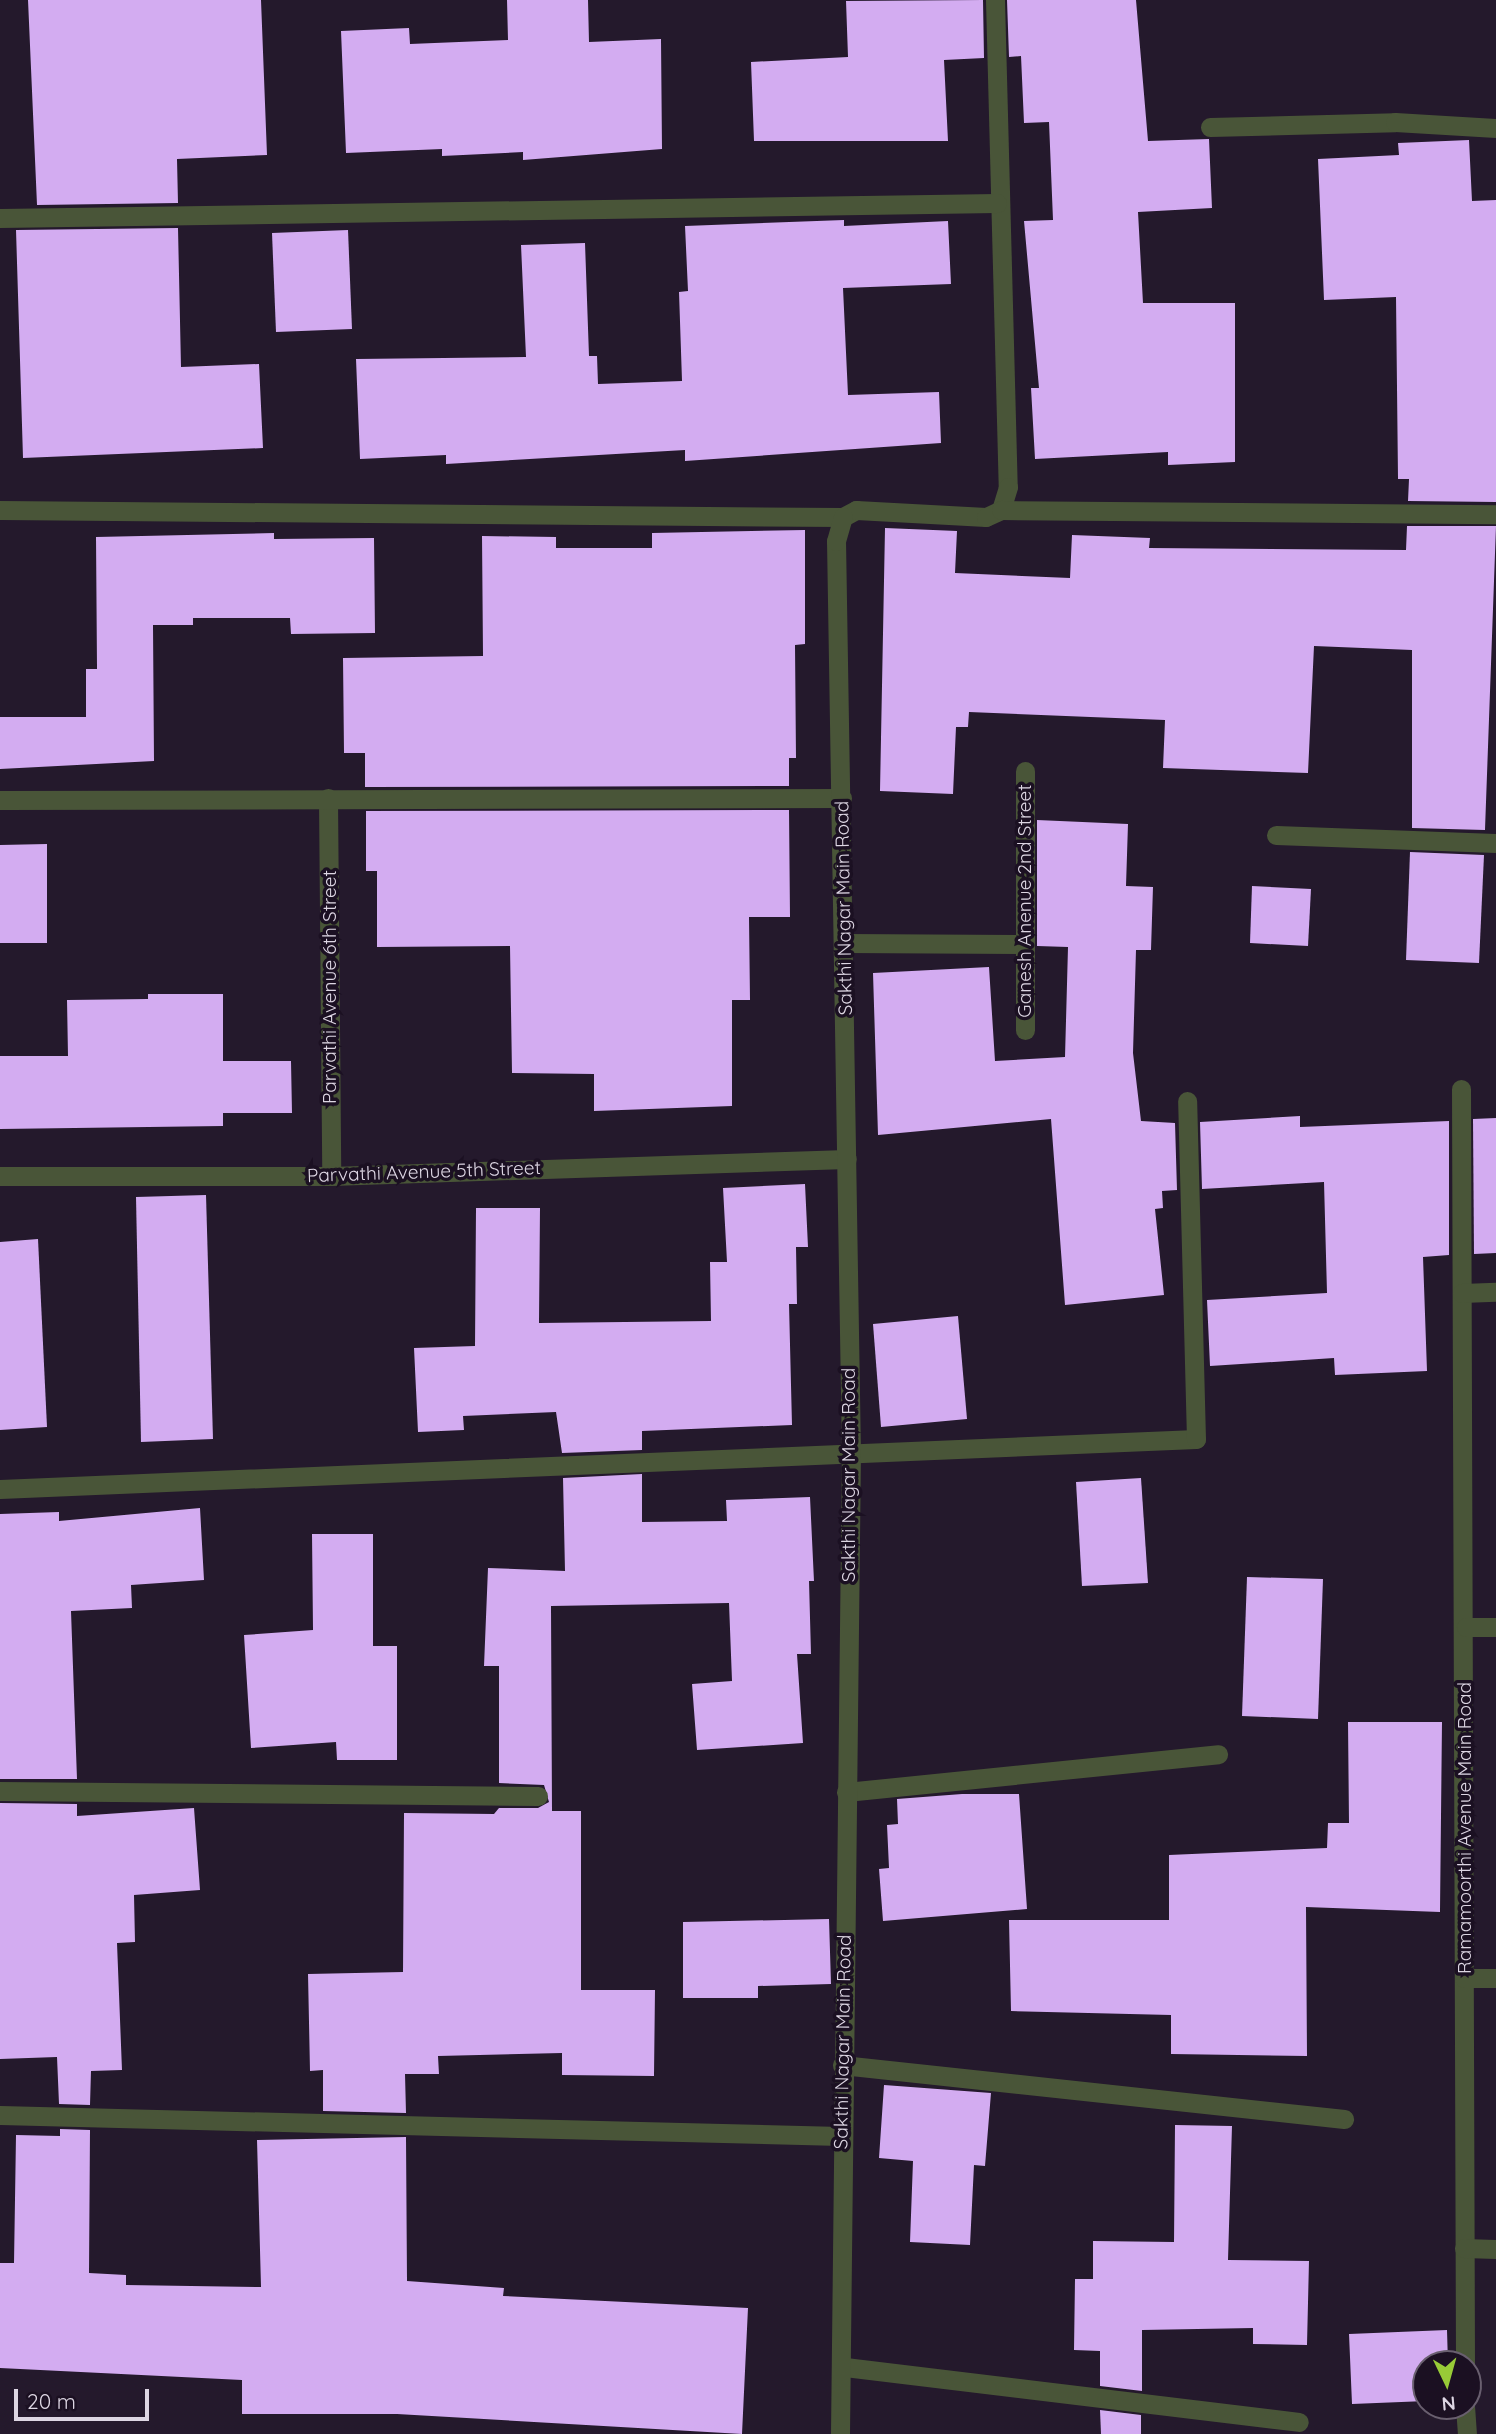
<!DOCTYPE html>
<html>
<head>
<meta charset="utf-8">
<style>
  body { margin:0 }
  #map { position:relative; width:1496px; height:2434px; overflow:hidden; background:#24192c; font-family:Quicksand,sans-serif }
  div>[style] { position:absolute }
  .building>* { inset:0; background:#d3acf1 }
  .minor>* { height:19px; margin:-9.5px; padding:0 9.5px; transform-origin:9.5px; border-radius:9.5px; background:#495538 }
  span { translate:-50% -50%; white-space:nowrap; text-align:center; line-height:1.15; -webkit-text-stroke:7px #1b1022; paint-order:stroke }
  .street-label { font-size:19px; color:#ddd6e3 }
  .north { position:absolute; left:1412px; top:2350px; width:70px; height:70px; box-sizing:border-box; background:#1b1022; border:2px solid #695f6f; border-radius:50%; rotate:175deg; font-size:19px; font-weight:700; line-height:28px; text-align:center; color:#ddd6e3 }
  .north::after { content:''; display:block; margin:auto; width:24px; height:32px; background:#98cb37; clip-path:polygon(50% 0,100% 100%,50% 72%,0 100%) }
  .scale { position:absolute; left:14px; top:2389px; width:135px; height:32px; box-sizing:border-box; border:4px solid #ddd6e3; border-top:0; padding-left:9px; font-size:21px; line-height:24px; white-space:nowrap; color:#ddd6e3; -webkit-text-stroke:5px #1b1022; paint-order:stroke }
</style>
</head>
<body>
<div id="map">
  <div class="building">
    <div style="clip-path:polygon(28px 0,261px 0,267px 155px,177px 159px,178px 203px,37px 205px)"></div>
    <div style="clip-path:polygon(507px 0,588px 0,589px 42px,661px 39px,662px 149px,523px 160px,523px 152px,442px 156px,442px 149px,346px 153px,341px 31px,409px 28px,410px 44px,508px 40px)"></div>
    <div style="clip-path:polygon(983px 0,984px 58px,944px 60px,948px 141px,754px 141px,751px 62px,848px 57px,846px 1px)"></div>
    <div style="clip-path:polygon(1007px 0,1136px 0,1148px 141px,1209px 139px,1212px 208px,1138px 212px,1143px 303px,1235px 303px,1235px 462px,1168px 465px,1168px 452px,1035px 459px,1031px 388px,1039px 388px,1024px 221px,1053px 220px,1049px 122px,1024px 123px,1021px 56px,1009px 57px)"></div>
    <div style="clip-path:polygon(1469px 140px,1472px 201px,1496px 200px,1496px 502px,1408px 501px,1409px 479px,1398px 479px,1396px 297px,1324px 300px,1318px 159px,1399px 155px,1398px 143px)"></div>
    <div style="clip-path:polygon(844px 220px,844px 226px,948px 221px,951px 284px,843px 288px,848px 395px,939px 392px,941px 443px,685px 461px,685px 450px,446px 464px,446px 455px,360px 459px,356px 359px,526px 357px,521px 245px,585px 243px,589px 356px,597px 356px,598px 384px,682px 381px,679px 292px,688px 291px,685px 226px)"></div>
    <div style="clip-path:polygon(178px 228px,181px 367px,259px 364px,263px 448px,23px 458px,16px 230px)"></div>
    <div style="clip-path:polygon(348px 230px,352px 329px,276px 332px,272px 233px)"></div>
    <div style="clip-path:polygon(1407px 526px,1496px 526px,1485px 830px,1412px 828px,1412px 650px,1314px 646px,1308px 773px,1163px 768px,1165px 720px,969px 712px,968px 727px,956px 727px,953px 794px,880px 791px,885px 528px,957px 531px,955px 573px,1070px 578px,1072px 535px,1150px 538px,1149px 548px,1406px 550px)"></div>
    <div style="clip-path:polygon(805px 530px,805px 644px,795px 645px,796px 758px,789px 758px,789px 786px,365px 787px,365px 753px,344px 753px,343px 658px,483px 656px,482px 536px,556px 537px,556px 548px,652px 548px,652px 533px)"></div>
    <div style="clip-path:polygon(274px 533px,274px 539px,374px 538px,375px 633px,291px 634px,290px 618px,193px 618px,193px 625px,153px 625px,154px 761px,0 769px,0 717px,86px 717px,86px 669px,97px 669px,96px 537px)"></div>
    <div style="clip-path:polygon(789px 810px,790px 917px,749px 917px,750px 1000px,732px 1000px,732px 1106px,594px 1111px,594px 1074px,512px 1073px,510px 946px,377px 947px,377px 871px,366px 871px,366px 811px)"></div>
    <div style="clip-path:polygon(1037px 820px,1128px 824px,1126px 886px,1153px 887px,1151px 950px,1136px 950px,1133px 1053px,1141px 1121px,1175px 1123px,1177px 1190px,1162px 1191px,1163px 1208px,1155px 1209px,1164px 1295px,1065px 1305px,1051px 1119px,878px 1135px,873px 973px,989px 967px,995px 1061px,1065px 1057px,1068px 947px,1037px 946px)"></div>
    <div style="clip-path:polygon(47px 844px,47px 943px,0 943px,0 845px)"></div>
    <div style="clip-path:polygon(1410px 852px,1484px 855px,1479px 963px,1406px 960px)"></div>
    <div style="clip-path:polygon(1252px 886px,1311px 889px,1308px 946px,1250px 943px)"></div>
    <div style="clip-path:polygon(148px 994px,223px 994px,223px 1061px,291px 1061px,292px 1113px,223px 1113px,223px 1126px,0 1129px,0 1056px,68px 1056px,67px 1000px,148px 999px)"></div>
    <div style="clip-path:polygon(1300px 1116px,1300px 1127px,1449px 1121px,1449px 1255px,1423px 1257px,1427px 1371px,1335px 1375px,1334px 1358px,1210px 1366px,1207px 1300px,1327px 1293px,1324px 1182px,1202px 1189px,1200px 1122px)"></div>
    <div style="clip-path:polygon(1496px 1118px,1496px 1253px,1474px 1254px,1473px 1119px)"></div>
    <div style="clip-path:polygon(805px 1184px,808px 1247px,796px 1247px,797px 1304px,789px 1304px,792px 1425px,642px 1431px,642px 1450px,562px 1453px,556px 1412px,463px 1416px,464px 1430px,418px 1432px,414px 1348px,475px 1346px,476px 1208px,540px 1208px,539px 1323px,711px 1321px,710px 1262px,727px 1262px,723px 1188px)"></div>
    <div style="clip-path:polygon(206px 1195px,213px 1439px,141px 1442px,136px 1197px)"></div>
    <div style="clip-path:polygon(38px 1239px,47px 1427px,0 1430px,0 1242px)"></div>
    <div style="clip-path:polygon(958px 1316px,967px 1419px,881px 1427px,873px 1324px)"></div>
    <div style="clip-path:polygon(642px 1474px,642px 1522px,727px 1521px,726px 1500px,810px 1497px,814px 1581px,809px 1581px,811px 1654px,797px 1654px,803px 1743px,697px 1750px,692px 1684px,732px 1681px,729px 1603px,551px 1606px,552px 1811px,581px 1811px,581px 1990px,655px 1990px,654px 2076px,562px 2075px,562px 2053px,438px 2056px,439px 2074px,405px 2074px,406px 2113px,323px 2111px,323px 2070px,310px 2071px,308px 1974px,403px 1972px,404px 1813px,494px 1814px,499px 1808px,538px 1808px,549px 1802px,544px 1785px,499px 1783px,499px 1666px,484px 1666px,488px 1568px,565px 1571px,563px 1478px)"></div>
    <div style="clip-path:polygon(1141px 1478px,1148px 1583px,1082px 1586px,1076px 1482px)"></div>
    <div style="clip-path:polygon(200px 1508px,204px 1580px,131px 1585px,132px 1608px,71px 1611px,77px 1779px,0 1779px,0 1514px,59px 1512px,59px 1521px)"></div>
    <div style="clip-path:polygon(312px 1534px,373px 1534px,373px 1646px,397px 1646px,397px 1760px,337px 1760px,336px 1742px,251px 1748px,244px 1635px,313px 1630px)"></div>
    <div style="clip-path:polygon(1247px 1577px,1323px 1579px,1318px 1719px,1242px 1716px)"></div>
    <div style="clip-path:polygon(1348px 1722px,1442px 1722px,1440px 1912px,1306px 1907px,1307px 2056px,1171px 2054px,1171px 2015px,1011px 2011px,1009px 1920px,1169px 1920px,1169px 1855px,1327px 1848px,1328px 1823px,1349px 1823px)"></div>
    <div style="clip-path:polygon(962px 1794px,1019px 1794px,1027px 1909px,883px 1921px,879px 1869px,889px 1868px,887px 1825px,898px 1824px,897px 1799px)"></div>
    <div style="clip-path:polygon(0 1803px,77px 1804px,77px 1816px,194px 1808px,200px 1890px,134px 1895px,135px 1942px,117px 1943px,122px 2070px,91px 2071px,90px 2105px,59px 2104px,57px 2057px,0 2059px)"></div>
    <div style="clip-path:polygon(829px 1919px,831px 1984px,758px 1986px,758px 1998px,683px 1998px,683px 1922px)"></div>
    <div style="clip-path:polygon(884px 2085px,991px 2093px,985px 2166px,974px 2165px,970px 2245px,910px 2242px,913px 2161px,879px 2158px)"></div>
    <div style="clip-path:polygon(1175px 2125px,1232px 2126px,1228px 2260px,1309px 2261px,1307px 2345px,1253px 2344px,1253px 2328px,1142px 2330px,1142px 2391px,1100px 2386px,1100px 2351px,1074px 2350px,1075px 2279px,1093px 2279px,1093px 2241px,1174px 2242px)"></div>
    <div style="clip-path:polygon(60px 2129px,90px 2130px,89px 2273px,126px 2275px,126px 2285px,261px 2287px,257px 2140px,406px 2137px,407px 2281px,504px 2288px,503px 2296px,748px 2308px,742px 2434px,397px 2414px,242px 2414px,242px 2380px,0 2368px,0 2263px,14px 2263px,16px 2135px,60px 2136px)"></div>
    <div style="clip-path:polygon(1447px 2330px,1448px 2364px,1426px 2364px,1426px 2401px,1352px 2404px,1349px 2334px)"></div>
    <div style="clip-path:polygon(1100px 2410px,1141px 2415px,1141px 2434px,1101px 2434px)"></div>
  </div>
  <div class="minor">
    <div style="left:995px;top:0;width:487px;rotate:88.5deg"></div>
    <div style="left:1008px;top:487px;width:24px;rotate:107deg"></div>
    <div style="left:1210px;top:127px;width:185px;rotate:-1.5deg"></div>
    <div style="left:1395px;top:122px;width:101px;rotate:3.4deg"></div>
    <div style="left:0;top:218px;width:997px;rotate:-0.86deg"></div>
    <div style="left:0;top:510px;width:843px;rotate:0.48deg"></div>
    <div style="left:843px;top:517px;width:15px;rotate:-28deg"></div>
    <div style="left:856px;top:510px;width:130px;rotate:3.1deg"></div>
    <div style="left:986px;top:517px;width:17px;rotate:-25deg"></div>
    <div style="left:1001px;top:510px;width:495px;rotate:0.5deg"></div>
    <div style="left:1025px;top:771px;width:259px;rotate:90deg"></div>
    <div style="left:328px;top:798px;width:378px;rotate:89.5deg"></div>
    <div style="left:0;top:800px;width:842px;rotate:-0.14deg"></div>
    <div style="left:1276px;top:835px;width:220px;rotate:2.1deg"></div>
    <div style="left:844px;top:943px;width:181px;rotate:0.3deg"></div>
    <div style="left:1461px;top:1089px;width:1275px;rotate:89.82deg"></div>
    <div style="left:0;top:1176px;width:331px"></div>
    <div style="left:331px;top:1176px;width:516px;rotate:-1.89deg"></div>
    <div style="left:1462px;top:1293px;width:34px;rotate:-2deg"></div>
    <div style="left:0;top:1489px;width:1197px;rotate:-2.39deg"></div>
    <div style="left:1196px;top:1439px;width:338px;rotate:-91.5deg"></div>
    <div style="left:1466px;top:1627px;width:30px"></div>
    <div style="left:0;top:1791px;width:538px;rotate:0.53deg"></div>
    <div style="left:846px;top:1792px;width:374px;rotate:-5.8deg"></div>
    <div style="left:1464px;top:1978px;width:32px"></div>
    <div style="left:842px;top:2065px;width:505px;rotate:6.14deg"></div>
    <div style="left:0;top:2115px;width:841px;rotate:1.43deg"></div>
    <div style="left:1464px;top:2248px;width:32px;rotate:2deg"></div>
    <div style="left:845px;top:2367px;width:457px;rotate:6.9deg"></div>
    <div style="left:1465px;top:2406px;width:28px;rotate:86deg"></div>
    <div style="left:840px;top:2434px;width:980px;rotate:-89.36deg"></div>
    <div style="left:851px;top:1454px;width:913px;rotate:-90.94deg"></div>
    <div style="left:836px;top:541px;width:25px;rotate:-74deg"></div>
  </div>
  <div class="street-label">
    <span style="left:1025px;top:901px;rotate:-90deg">Ganesh Anenue 2nd Street</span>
    <span style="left:844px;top:908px;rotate:-91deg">Sakthi Nagar Main Road</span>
    <span style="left:330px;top:987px;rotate:-90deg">Parvathi Avenue 6th Street</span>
    <span style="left:424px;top:1172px;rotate:-2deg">Parvathi Avenue 5th Street</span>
    <span style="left:849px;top:1475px;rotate:-90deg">Sakthi Nagar Main Road</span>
    <span style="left:1465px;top:1828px;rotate:-90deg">Ramamoorthi Avenue Main Road</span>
    <span style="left:843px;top:2042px;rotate:-89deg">Sakthi Nagar Main Road</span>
  </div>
  <div class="north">N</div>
  <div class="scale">20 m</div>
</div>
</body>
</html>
